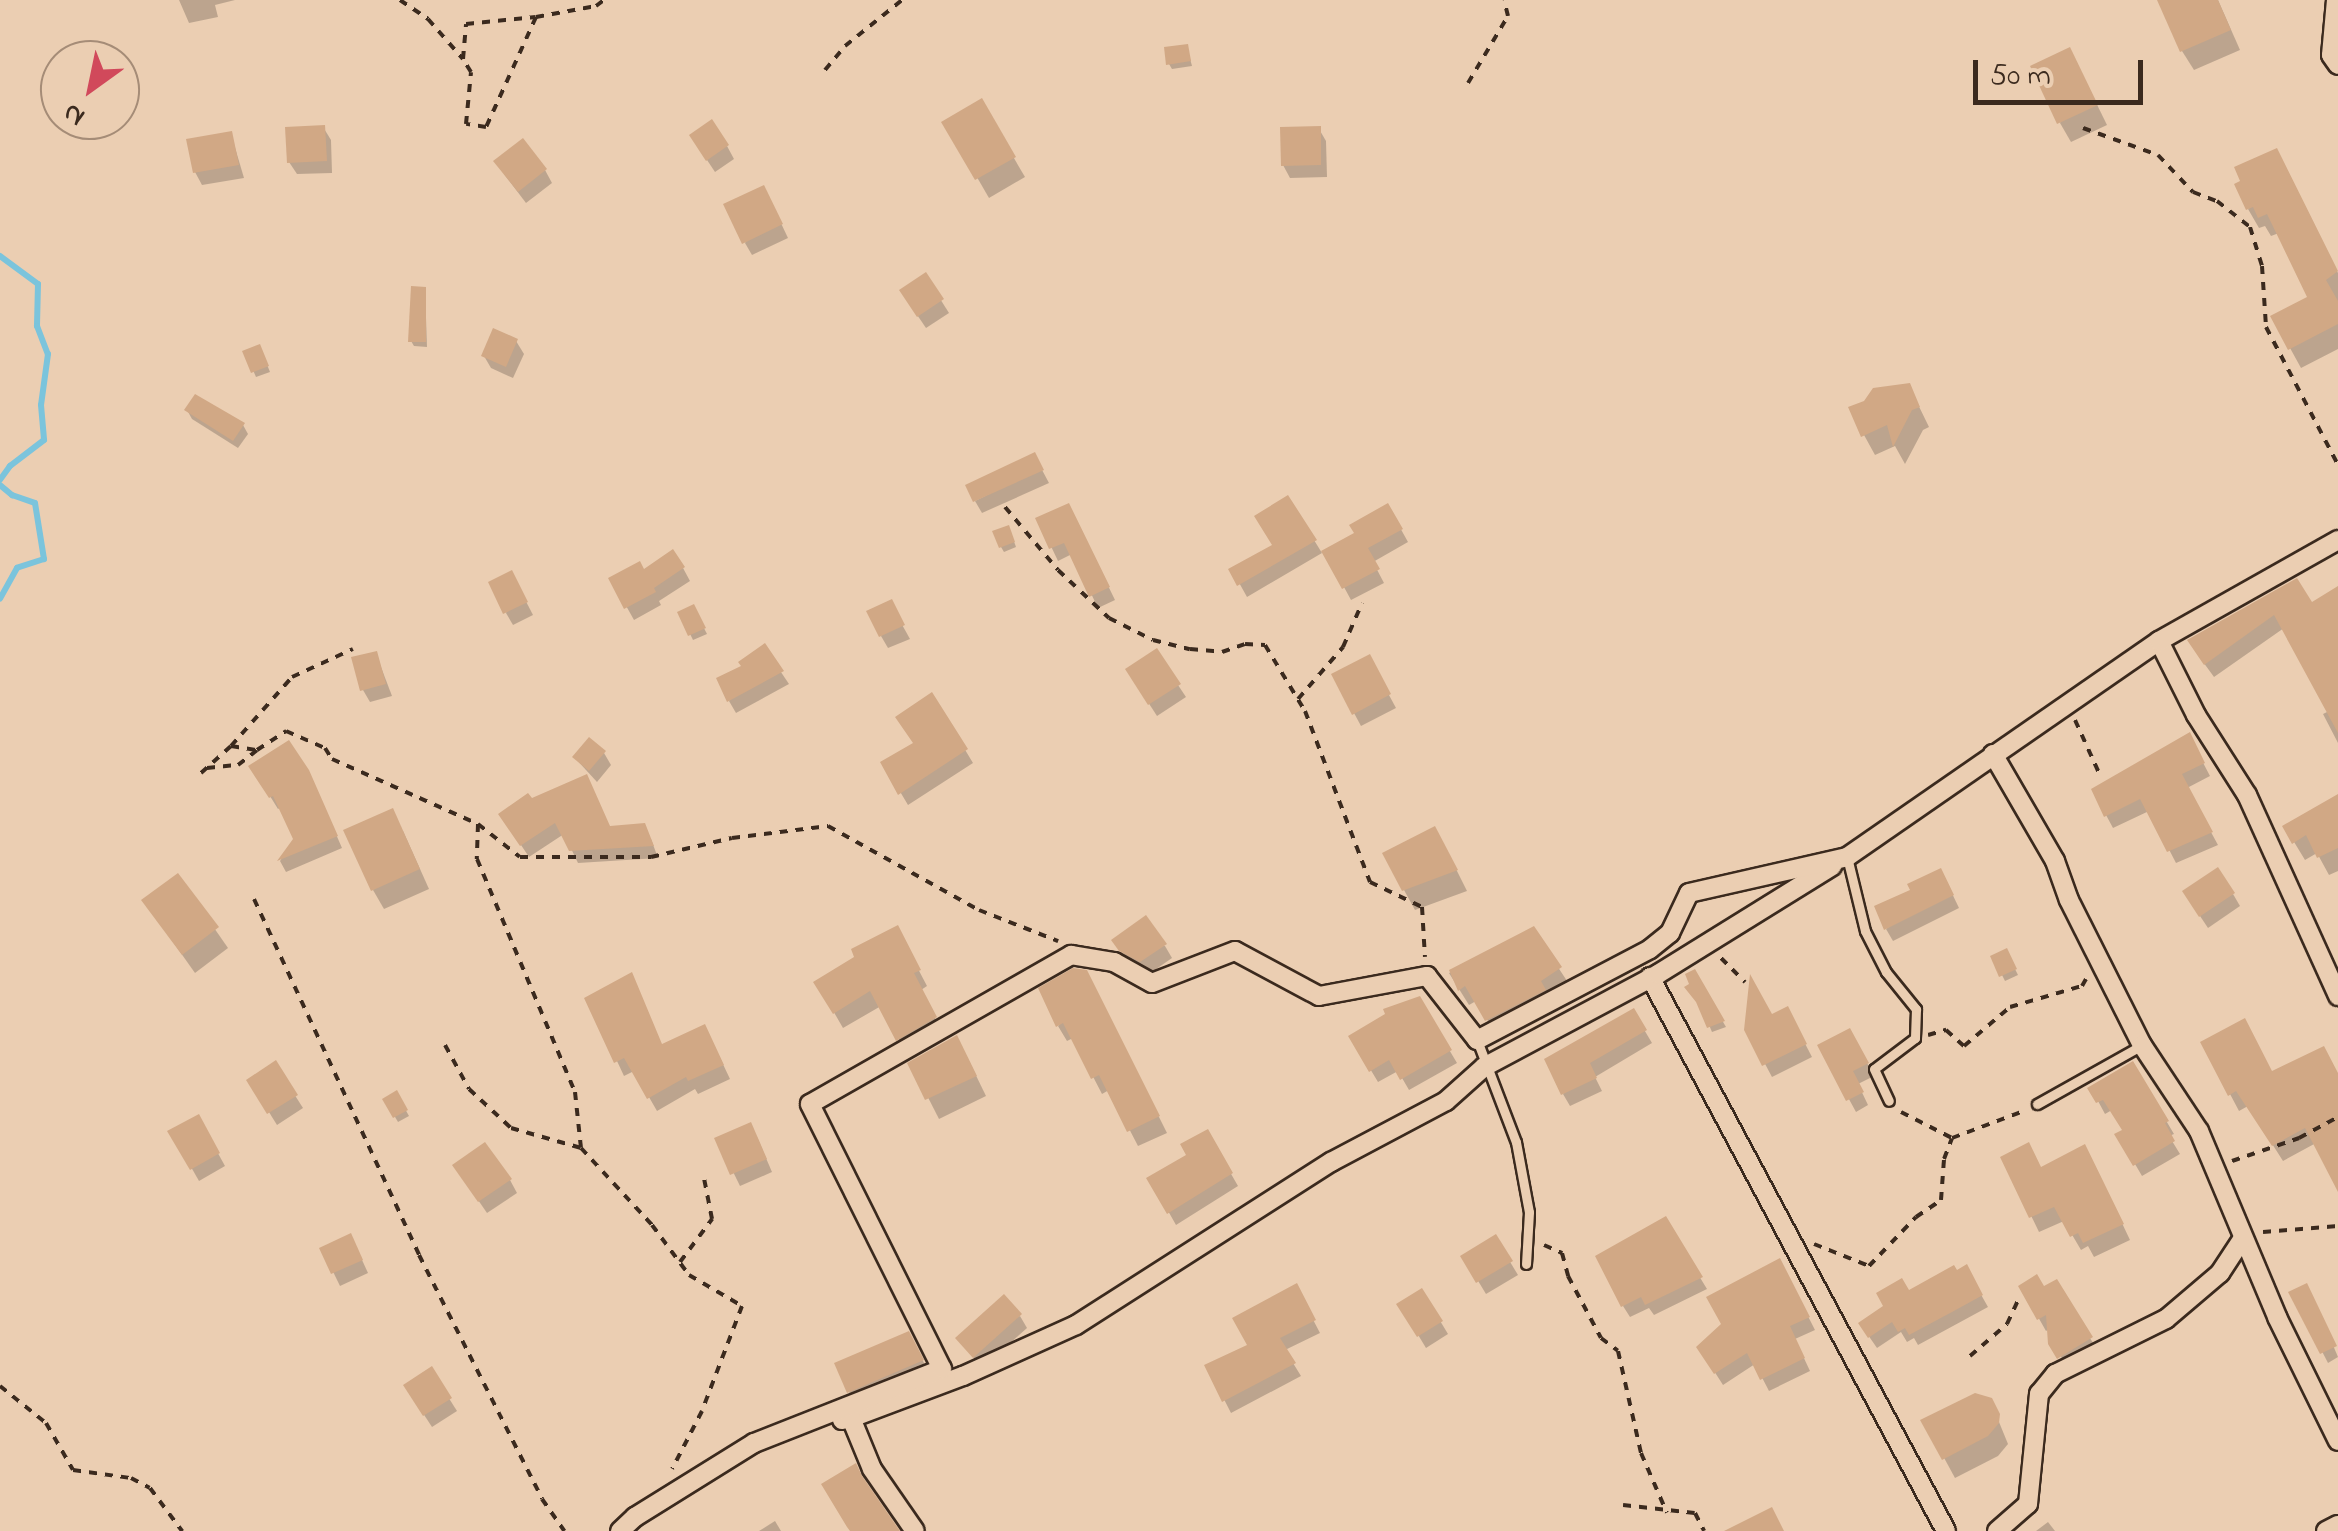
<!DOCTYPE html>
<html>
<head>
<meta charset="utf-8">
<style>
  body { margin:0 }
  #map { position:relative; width:2338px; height:1531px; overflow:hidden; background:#ebceb2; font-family:"Indie Flower",sans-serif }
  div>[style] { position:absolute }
  .shadow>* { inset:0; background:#0003 }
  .stream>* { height:6px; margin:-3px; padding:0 3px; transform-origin:3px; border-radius:3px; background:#7bc4dc }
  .building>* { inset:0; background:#d1a885 }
  .path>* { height:4px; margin-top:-2px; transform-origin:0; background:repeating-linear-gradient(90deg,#3b2a1e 0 8px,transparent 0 16px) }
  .roads { filter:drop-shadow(2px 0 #3b2a1e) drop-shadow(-2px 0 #3b2a1e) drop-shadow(0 2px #3b2a1e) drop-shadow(0 -2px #3b2a1e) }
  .service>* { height:9px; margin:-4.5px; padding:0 4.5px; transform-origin:4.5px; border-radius:4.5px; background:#ebceb2 }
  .minor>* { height:18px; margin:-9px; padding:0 9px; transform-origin:9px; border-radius:9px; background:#ebceb2 }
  span { translate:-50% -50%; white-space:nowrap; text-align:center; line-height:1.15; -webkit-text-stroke:10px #ebceb2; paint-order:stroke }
  .north { position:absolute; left:40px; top:40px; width:100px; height:100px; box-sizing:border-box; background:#ebceb2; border:2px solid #a58c77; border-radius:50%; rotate:213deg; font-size:28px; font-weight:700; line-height:40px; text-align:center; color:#3b2a1e }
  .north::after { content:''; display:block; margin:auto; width:35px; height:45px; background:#d1495b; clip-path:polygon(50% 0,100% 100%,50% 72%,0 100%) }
  .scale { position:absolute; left:1973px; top:60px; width:170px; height:45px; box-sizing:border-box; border:5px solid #3b2a1e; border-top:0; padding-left:12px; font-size:30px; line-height:35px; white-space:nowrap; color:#3b2a1e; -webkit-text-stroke:8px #ebceb2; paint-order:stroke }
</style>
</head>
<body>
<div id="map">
  <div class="shadow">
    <div style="clip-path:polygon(179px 0,235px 0,215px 5px,218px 17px,189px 23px)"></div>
    <div style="clip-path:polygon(2170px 0,2218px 0,2240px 50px,2194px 70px,2182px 51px)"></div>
    <div style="clip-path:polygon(1187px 47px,1192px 66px,1172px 69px,1169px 64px)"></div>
    <div style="clip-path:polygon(2080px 70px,2107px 125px,2071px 142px,2060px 123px)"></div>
    <div style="clip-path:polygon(981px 102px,1025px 177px,989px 198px,945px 122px)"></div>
    <div style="clip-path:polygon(323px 127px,331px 140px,332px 173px,297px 174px,289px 162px)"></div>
    <div style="clip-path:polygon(1319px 129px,1326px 141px,1327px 177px,1290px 178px,1283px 165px)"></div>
    <div style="clip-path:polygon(231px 134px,244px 178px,202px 185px,195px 172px)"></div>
    <div style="clip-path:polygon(727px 146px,734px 159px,715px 172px,699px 148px)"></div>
    <div style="clip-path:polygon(545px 170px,552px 183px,526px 203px,504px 174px)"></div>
    <div style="clip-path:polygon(2287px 170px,2338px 273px,2338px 349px,2301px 368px,2290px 348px,2310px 298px,2279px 233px,2271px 236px,2265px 226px,2259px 228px,2248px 209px)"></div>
    <div style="clip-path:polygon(770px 200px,788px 238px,752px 255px,745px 243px)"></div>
    <div style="clip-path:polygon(925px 275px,949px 313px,926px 328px,909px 303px)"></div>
    <div style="clip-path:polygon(425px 289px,427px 347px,414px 346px,411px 341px)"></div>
    <div style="clip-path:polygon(516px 341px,524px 354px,513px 378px,491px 368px,484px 356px)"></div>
    <div style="clip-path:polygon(245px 352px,262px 352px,270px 372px,256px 377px)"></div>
    <div style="clip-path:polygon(1909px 386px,1929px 427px,1923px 430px,1905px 464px,1895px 446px,1875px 455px,1864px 435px)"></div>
    <div style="clip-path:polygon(187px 410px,243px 425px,248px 434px,238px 448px,192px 419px)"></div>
    <div style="clip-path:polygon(1041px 468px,1049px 483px,982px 513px,975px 501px)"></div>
    <div style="clip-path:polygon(1288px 498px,1322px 553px,1247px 597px,1232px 570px,1275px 547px)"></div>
    <div style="clip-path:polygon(1388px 506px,1408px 542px,1373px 562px,1384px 583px,1351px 600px,1325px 552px,1358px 534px)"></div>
    <div style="clip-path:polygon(1075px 518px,1115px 600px,1098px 608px,1072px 554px,1058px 561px,1038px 519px)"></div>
    <div style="clip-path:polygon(1011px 533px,1016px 547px,1004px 552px,1001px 547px)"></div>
    <div style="clip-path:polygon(683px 568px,690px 581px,659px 601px,661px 605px,634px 620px,611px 579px)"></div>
    <div style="clip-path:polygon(2296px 581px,2311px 605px,2338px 589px,2338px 743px,2323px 714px,2329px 711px,2284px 628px,2214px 677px,2198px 655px)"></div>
    <div style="clip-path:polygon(518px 586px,533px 615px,513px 625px,506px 613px)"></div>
    <div style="clip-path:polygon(693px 607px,707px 634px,693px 640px,680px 613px)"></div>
    <div style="clip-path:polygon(895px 612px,910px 639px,888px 648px,881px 636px)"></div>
    <div style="clip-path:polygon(764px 647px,789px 684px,736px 713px,729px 701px)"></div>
    <div style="clip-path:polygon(376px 654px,392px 696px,370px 702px,363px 690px)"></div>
    <div style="clip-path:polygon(1369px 658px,1396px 708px,1361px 726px,1334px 676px)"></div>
    <div style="clip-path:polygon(1135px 682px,1178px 685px,1186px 697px,1157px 716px)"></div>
    <div style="clip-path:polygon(932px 695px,973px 763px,908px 805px,883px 763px,916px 744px)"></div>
    <div style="clip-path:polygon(2189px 736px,2210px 776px,2187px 788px,2218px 845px,2176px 863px,2149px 811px,2113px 828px,2106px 815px)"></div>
    <div style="clip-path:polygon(604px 753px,611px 765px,597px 782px,575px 758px)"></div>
    <div style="clip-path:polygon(252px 767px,315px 786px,342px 848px,286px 872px,280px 861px,295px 839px,281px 807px,278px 809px)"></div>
    <div style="clip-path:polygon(2338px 798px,2338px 871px,2329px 875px,2317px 853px,2305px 860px,2285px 827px)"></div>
    <div style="clip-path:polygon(531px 801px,651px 839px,658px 858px,578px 863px,564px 834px,529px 857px,509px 827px)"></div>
    <div style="clip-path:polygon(403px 831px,429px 889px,384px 909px,373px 890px)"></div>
    <div style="clip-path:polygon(1446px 849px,1467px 891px,1415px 910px,1404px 890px)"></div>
    <div style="clip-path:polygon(178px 876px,228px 948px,195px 973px,144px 901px)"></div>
    <div style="clip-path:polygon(1947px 883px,1959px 908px,1893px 941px,1886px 929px)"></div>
    <div style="clip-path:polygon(2233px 894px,2240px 906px,2208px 928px,2192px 904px)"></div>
    <div style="clip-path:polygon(1533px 929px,1569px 984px,1497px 1036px,1476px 1001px,1469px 1005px,1449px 973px)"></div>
    <div style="clip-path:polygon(1115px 940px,1165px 946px,1172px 958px,1149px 974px,1129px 963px)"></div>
    <div style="clip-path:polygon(905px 944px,927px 986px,921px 990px,943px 1034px,907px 1055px,881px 1006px,843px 1028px,817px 983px)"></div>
    <div style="clip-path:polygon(2006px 951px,2018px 975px,2005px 981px,1993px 957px)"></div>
    <div style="clip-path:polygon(1694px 972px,1726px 1027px,1712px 1032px,1692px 985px)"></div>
    <div style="clip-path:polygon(1095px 989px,1167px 1133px,1138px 1146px,1109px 1090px,1102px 1094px,1073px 1038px,1067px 1041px,1058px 1026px)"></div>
    <div style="clip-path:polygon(588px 999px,662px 1047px,712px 1041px,730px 1079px,698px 1094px,695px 1089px,657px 1111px,634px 1071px,624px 1076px)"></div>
    <div style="clip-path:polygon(1419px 999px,1457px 1063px,1409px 1090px,1398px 1071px,1378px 1082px,1351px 1037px)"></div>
    <div style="clip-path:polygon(1787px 1009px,1812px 1057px,1772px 1077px,1747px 1030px)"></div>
    <div style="clip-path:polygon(1633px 1011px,1652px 1043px,1595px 1077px,1602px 1091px,1570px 1106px,1563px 1094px)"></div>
    <div style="clip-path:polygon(1850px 1031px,1874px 1076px,1858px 1084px,1868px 1105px,1856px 1112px,1820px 1046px)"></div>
    <div style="clip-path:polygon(2203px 1043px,2272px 1074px,2338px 1076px,2338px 1186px,2316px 1143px,2283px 1161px,2248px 1106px,2239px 1111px)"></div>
    <div style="clip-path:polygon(967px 1057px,986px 1096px,939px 1119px,911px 1064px)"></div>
    <div style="clip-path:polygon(275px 1064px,303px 1108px,277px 1125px,249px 1080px)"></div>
    <div style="clip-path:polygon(2133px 1065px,2174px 1134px,2169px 1136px,2180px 1154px,2142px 1176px,2118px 1135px,2125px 1131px,2112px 1110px,2105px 1114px,2091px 1088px)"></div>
    <div style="clip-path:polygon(396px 1093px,409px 1116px,398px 1122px,385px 1100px)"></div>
    <div style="clip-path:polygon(198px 1117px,225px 1166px,199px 1181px,171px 1132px)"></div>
    <div style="clip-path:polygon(1207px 1132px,1238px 1186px,1176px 1225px,1150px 1179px,1189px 1156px)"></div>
    <div style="clip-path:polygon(757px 1137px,772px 1172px,740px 1186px,717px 1139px)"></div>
    <div style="clip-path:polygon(2003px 1158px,2041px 1170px,2093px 1162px,2130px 1240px,2094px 1257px,2088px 1246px,2081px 1250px,2064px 1221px,2039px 1232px)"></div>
    <div style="clip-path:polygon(463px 1178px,510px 1180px,517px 1193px,487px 1213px)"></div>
    <div style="clip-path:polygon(1665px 1220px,1707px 1289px,1654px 1315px,1649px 1308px,1630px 1317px,1623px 1306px)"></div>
    <div style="clip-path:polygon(1495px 1237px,1518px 1275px,1486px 1294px,1463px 1256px)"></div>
    <div style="clip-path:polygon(322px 1249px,357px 1249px,368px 1273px,340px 1286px)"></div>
    <div style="clip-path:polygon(1966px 1268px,1988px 1307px,1918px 1345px,1914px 1338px,1907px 1342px,1901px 1332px,1877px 1348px,1868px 1335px,1908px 1293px)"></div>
    <div style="clip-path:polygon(1786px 1273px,1815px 1330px,1795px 1339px,1810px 1371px,1769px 1391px,1755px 1364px,1723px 1385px,1707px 1360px)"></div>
    <div style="clip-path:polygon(2056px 1283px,2098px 1351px,2067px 1370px,2049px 1329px,2046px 1331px,2021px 1287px,2044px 1289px)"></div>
    <div style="clip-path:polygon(1296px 1287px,1320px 1333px,1285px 1350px,1301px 1376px,1231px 1413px,1207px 1366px,1251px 1346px)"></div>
    <div style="clip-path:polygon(1422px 1291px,1448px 1334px,1426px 1348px,1400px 1305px)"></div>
    <div style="clip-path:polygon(2292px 1293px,2312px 1296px,2338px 1357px,2328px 1363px)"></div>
    <div style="clip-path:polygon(1020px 1316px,1027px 1328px,982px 1368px,958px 1338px)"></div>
    <div style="clip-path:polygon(919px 1353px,933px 1381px,860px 1411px,849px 1392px)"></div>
    <div style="clip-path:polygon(431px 1370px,457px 1411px,432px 1427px,413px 1398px)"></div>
    <div style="clip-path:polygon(1990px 1400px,2008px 1444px,1998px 1456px,1955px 1478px,1924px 1421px)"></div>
    <div style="clip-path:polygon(775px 1521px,781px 1531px,759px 1531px)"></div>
    <div style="clip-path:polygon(2048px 1522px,2055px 1531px,2036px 1531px)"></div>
  </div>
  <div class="stream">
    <div style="left:0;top:256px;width:47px;rotate:36.4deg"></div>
    <div style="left:38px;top:284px;width:42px;rotate:91.4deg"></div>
    <div style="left:37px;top:326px;width:30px;rotate:69deg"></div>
    <div style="left:48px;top:354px;width:51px;rotate:97.8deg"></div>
    <div style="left:41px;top:405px;width:35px;rotate:85deg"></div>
    <div style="left:44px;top:440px;width:43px;rotate:142.6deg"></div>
    <div style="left:10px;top:466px;width:17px;rotate:126deg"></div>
    <div style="left:0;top:485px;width:16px;rotate:40deg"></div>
    <div style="left:12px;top:495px;width:24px;rotate:19deg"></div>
    <div style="left:35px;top:503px;width:57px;rotate:80.9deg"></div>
    <div style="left:44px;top:559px;width:28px;rotate:162deg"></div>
    <div style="left:17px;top:568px;width:35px;rotate:119deg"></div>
  </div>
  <div class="building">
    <div style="clip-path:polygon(2157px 0,2218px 0,2231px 30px,2180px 52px)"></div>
    <div style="clip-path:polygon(1188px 44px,1191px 61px,1166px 65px,1164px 47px)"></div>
    <div style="clip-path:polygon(2070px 47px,2098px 105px,2057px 124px,2030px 66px)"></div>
    <div style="clip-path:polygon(982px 98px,1016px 157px,975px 180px,941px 122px)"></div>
    <div style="clip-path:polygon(712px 119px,729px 145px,706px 161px,689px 135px)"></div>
    <div style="clip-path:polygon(325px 125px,327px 161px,287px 163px,285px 127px)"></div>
    <div style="clip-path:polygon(1321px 126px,1321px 165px,1281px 166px,1280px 127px)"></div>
    <div style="clip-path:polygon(232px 131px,239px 165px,193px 173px,186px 139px)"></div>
    <div style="clip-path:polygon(523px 138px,547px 169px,518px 192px,493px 161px)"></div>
    <div style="clip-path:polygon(2277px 148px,2338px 271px,2326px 280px,2338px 301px,2338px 324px,2288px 350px,2270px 316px,2307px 297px,2267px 214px,2258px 218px,2253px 207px,2246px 210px,2234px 184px,2240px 181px,2234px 167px)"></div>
    <div style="clip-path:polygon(764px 185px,783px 224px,742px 244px,723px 204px)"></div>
    <div style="clip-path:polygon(926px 272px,944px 299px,917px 317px,899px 290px)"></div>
    <div style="clip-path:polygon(411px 286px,426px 287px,426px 342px,408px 342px)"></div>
    <div style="clip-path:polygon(493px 328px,518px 339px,506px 367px,481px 356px)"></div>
    <div style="clip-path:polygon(260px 344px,269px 366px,251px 373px,242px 351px)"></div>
    <div style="clip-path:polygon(1910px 383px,1920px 407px,1912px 410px,1893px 447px,1887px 425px,1861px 437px,1848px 407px,1864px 401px,1873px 388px)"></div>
    <div style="clip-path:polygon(195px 394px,245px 423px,233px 441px,184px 410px)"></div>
    <div style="clip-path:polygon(1035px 452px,1044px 470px,973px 502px,965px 485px)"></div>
    <div style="clip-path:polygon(1288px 495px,1317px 540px,1237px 586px,1228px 569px,1272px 545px,1254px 516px)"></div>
    <div style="clip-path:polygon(1069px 503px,1110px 587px,1089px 597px,1064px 543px,1049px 549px,1035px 518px)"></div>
    <div style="clip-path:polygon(1388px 503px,1403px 529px,1368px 548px,1380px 569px,1342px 589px,1321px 551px,1354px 533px,1349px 525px)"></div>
    <div style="clip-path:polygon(1009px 525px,1015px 542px,999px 548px,992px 531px)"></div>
    <div style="clip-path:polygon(673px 549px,685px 567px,654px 588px,656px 592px,624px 609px,608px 578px,640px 561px,644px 569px)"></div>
    <div style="clip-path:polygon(512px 570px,528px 602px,503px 614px,488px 582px)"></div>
    <div style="clip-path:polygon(2297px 578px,2312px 602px,2338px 586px,2338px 733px,2274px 615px,2204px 665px,2187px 640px)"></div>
    <div style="clip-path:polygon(892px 599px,905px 625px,879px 637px,866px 611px)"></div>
    <div style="clip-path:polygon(694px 604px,706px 628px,688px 636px,677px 612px)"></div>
    <div style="clip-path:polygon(765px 643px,784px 671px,727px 702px,716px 678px,741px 666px,738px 662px)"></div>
    <div style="clip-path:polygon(1157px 648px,1181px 684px,1148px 705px,1125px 669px)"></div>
    <div style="clip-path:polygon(377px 651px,386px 684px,360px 691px,351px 657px)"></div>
    <div style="clip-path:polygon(1370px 654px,1391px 694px,1352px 715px,1331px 674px)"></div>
    <div style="clip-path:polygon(932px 692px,968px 749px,898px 795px,880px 762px,913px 743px,895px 717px)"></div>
    <div style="clip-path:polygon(2190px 732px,2205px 763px,2182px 774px,2213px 832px,2167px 852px,2140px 799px,2104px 817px,2091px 789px)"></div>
    <div style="clip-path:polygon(589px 737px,606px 751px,589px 771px,572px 757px)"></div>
    <div style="clip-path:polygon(289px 740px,309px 770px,338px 836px,277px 861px,293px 839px,273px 796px,269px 798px,248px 766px)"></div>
    <div style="clip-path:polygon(587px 774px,610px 826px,645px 823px,654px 846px,569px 851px,555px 823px,520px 846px,498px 814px,528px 793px,532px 798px)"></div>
    <div style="clip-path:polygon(2338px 794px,2338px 848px,2317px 858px,2306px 835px,2292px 844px,2282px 826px)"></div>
    <div style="clip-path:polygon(393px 808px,420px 869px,371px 891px,343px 830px)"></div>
    <div style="clip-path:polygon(1435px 826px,1458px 870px,1402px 891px,1382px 853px)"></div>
    <div style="clip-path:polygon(2218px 867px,2235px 893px,2199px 917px,2182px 891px)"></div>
    <div style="clip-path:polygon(1941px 868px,1954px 895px,1884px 930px,1874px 906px,1910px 890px,1907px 884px)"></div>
    <div style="clip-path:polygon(178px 873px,219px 927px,182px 955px,141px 900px)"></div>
    <div style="clip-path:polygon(1146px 915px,1167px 944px,1140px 962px,1119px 951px,1111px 940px)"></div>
    <div style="clip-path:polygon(898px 925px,921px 970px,914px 973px,937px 1017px,896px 1041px,870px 991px,833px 1014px,813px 982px,854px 957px,851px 949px)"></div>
    <div style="clip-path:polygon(1534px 926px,1562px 967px,1541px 981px,1546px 990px,1485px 1021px,1465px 986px,1458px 991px,1449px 970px)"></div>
    <div style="clip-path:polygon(2007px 948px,2017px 969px,1999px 977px,1990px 956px)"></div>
    <div style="clip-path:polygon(1073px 968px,1087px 970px,1160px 1116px,1127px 1132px,1099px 1075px,1091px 1079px,1063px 1023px,1056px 1027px,1038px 988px)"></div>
    <div style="clip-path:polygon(1695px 969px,1725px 1021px,1707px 1028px,1696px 1002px,1684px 987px,1689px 984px,1685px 974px)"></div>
    <div style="clip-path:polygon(632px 972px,662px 1044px,705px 1024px,724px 1065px,688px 1081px,686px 1077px,647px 1099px,624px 1058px,614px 1063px,584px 998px)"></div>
    <div style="clip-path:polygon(1750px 974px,1772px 1014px,1788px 1006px,1807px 1044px,1762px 1066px,1744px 1030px)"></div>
    <div style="clip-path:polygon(1420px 996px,1452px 1050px,1400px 1080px,1389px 1060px,1369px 1072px,1348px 1036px,1385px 1014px,1383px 1009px)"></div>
    <div style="clip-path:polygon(1634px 1008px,1647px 1030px,1590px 1063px,1597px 1078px,1561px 1095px,1544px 1059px)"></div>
    <div style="clip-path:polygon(2245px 1018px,2272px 1071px,2324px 1046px,2338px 1073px,2338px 1192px,2305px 1128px,2272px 1146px,2236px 1091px,2228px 1096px,2200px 1042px)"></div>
    <div style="clip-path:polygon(1850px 1028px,1869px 1063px,1853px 1071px,1864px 1092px,1846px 1101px,1817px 1045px)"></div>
    <div style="clip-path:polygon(957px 1035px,977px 1076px,925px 1100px,907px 1063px)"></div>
    <div style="clip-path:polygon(276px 1060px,298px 1095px,267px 1114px,246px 1080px)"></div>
    <div style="clip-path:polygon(2133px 1061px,2169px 1121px,2165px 1123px,2175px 1141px,2133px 1166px,2114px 1134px,2122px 1130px,2103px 1100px,2096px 1103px,2087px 1088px)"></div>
    <div style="clip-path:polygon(397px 1090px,408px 1110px,393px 1118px,382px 1099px)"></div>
    <div style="clip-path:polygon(199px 1114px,220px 1153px,190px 1170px,167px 1131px)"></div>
    <div style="clip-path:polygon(751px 1122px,767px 1159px,730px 1175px,714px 1138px)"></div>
    <div style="clip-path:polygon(1208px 1129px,1233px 1173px,1167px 1214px,1146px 1178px,1186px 1155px,1180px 1144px)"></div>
    <div style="clip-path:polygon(485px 1142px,512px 1179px,478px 1202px,452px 1165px)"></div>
    <div style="clip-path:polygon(2029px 1142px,2041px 1167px,2085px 1144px,2124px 1224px,2083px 1243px,2078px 1233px,2070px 1237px,2054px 1207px,2029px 1218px,2000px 1157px)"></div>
    <div style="clip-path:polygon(1666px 1216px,1703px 1277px,1645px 1305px,1641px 1297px,1621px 1307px,1595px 1256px)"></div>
    <div style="clip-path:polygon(351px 1233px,363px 1260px,331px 1274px,319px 1248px)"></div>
    <div style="clip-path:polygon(1496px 1234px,1513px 1261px,1476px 1283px,1460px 1256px)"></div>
    <div style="clip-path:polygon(1780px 1258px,1810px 1317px,1790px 1326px,1805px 1358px,1760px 1380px,1747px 1353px,1714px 1374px,1696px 1347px,1721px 1324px,1706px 1297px)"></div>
    <div style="clip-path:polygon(1967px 1264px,1983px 1295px,1952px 1312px,1909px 1335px,1905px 1328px,1898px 1332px,1892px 1322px,1868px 1338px,1858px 1323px,1883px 1306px,1876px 1293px,1902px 1278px,1909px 1290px,1954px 1265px,1957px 1270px)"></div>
    <div style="clip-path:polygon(2037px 1274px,2044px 1286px,2057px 1279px,2093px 1337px,2057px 1359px,2048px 1344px,2046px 1315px,2037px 1320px,2018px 1286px)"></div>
    <div style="clip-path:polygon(1297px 1283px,1316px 1320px,1280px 1338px,1296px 1363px,1222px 1402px,1204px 1365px,1247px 1345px,1232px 1318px)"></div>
    <div style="clip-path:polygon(2307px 1283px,2337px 1346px,2320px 1354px,2288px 1292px)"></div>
    <div style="clip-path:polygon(1422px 1288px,1443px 1321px,1417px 1337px,1396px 1304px)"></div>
    <div style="clip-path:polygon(1004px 1294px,1022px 1314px,973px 1358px,955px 1338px)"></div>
    <div style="clip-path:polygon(909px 1331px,924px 1360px,847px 1393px,834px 1363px)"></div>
    <div style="clip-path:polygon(432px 1366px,452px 1398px,423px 1416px,403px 1385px)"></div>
    <div style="clip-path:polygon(1975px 1393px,1992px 1398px,2000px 1414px,1999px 1423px,1988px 1436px,1942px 1460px,1920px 1420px)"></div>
    <div style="clip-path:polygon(856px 1463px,862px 1476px,900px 1531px,850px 1531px,847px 1527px,821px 1484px)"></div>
    <div style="clip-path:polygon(1772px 1507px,1784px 1531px,1724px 1531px)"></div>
  </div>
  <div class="path">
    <div style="left:400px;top:0;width:34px;rotate:34deg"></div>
    <div style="left:428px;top:19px;width:53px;rotate:48.8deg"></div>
    <div style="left:536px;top:17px;width:121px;rotate:114.4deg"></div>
    <div style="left:486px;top:127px;width:20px;rotate:-171deg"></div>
    <div style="left:466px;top:124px;width:52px;rotate:-84.5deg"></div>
    <div style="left:471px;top:72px;width:15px;rotate:-122deg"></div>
    <div style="left:463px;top:59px;width:35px;rotate:-85deg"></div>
    <div style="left:466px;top:24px;width:70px;rotate:-5.7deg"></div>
    <div style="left:536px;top:17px;width:61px;rotate:-10.4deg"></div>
    <div style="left:596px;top:6px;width:10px;rotate:-37deg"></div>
    <div style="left:825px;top:70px;width:31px;rotate:-50deg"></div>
    <div style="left:845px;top:46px;width:73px;rotate:-38.9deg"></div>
    <div style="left:1468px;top:83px;width:78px;rotate:-59.2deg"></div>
    <div style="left:1508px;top:16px;width:16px;rotate:-104deg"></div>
    <div style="left:2083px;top:128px;width:80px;rotate:19.8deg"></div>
    <div style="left:2158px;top:155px;width:51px;rotate:46.6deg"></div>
    <div style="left:2193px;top:192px;width:26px;rotate:21deg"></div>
    <div style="left:2217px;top:201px;width:42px;rotate:38.2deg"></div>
    <div style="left:2250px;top:227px;width:41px;rotate:72.9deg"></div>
    <div style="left:2262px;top:266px;width:61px;rotate:86.2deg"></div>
    <div style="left:2266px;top:327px;width:156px;rotate:62.4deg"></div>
    <div style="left:1005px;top:507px;width:82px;rotate:49.9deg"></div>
    <div style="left:1058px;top:570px;width:70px;rotate:43.3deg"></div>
    <div style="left:1109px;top:618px;width:49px;rotate:26.6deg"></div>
    <div style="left:1153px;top:640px;width:38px;rotate:14deg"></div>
    <div style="left:1190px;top:649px;width:32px;rotate:5deg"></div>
    <div style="left:1222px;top:652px;width:24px;rotate:-19deg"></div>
    <div style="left:1245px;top:644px;width:20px;rotate:3deg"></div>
    <div style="left:1265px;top:645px;width:77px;rotate:58.8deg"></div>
    <div style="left:1305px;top:711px;width:183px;rotate:69.2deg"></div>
    <div style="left:1370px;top:882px;width:58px;rotate:25.7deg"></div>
    <div style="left:1422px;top:907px;width:50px;rotate:86.6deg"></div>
    <div style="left:1298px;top:699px;width:69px;rotate:-49.1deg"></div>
    <div style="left:1343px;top:647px;width:48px;rotate:-66.6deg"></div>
    <div style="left:2075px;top:720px;width:58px;rotate:65.6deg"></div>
    <div style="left:231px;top:746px;width:92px;rotate:-48.5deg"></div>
    <div style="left:292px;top:677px;width:67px;rotate:-24.7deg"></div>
    <div style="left:207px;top:768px;width:31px;rotate:-6deg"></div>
    <div style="left:238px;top:765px;width:24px;rotate:-38deg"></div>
    <div style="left:201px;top:773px;width:40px;rotate:-42deg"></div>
    <div style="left:231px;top:746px;width:26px;rotate:9deg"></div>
    <div style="left:257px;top:750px;width:35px;rotate:-33deg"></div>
    <div style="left:286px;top:731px;width:43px;rotate:23.6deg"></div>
    <div style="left:325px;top:748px;width:13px;rotate:58deg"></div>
    <div style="left:332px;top:759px;width:160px;rotate:24deg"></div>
    <div style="left:478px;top:824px;width:53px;rotate:38.2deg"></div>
    <div style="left:520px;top:857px;width:131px"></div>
    <div style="left:651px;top:857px;width:83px;rotate:-13.2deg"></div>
    <div style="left:732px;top:838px;width:97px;rotate:-7.1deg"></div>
    <div style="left:828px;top:826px;width:173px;rotate:29.1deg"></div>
    <div style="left:979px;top:910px;width:85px;rotate:21.4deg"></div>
    <div style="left:478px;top:824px;width:35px;rotate:92deg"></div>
    <div style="left:477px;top:859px;width:253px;rotate:67.2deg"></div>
    <div style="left:575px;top:1092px;width:56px;rotate:83.9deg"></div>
    <div style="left:254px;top:899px;width:392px;rotate:65.1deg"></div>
    <div style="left:419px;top:1255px;width:273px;rotate:63.2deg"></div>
    <div style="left:542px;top:1499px;width:39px;rotate:55deg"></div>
    <div style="left:1721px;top:958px;width:34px;rotate:45deg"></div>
    <div style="left:1928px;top:1035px;width:19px;rotate:-16deg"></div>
    <div style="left:1946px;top:1030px;width:24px;rotate:42deg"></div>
    <div style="left:1964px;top:1046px;width:60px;rotate:-40.3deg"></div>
    <div style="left:2010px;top:1007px;width:75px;rotate:-16.3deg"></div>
    <div style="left:2082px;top:986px;width:8px;rotate:-60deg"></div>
    <div style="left:445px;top:1045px;width:50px;rotate:61.4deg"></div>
    <div style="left:469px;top:1089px;width:57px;rotate:42.9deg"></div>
    <div style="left:511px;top:1128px;width:73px;rotate:15.9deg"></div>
    <div style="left:581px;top:1148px;width:105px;rotate:47.3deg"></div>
    <div style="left:652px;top:1225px;width:62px;rotate:53.5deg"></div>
    <div style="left:689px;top:1275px;width:61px;rotate:30.3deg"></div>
    <div style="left:742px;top:1306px;width:112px;rotate:110.9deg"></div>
    <div style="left:702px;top:1411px;width:65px;rotate:117.3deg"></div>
    <div style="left:1901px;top:1112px;width:57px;rotate:27deg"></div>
    <div style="left:1952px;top:1138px;width:77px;rotate:-20.6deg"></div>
    <div style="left:2232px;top:1161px;width:71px;rotate:-18.9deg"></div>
    <div style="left:2299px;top:1138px;width:44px;rotate:-28.3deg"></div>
    <div style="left:2263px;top:1232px;width:75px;rotate:-4.6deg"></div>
    <div style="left:1814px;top:1244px;width:59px;rotate:21.8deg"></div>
    <div style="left:1869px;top:1266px;width:68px;rotate:-46.2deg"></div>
    <div style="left:1916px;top:1217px;width:30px;rotate:-34deg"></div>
    <div style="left:1941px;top:1200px;width:41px;rotate:-85.8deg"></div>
    <div style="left:1944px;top:1159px;width:22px;rotate:-69deg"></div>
    <div style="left:1544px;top:1245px;width:20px;rotate:24deg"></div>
    <div style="left:1562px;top:1253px;width:24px;rotate:75deg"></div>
    <div style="left:1568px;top:1276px;width:70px;rotate:62deg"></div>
    <div style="left:1601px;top:1338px;width:21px;rotate:37deg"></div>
    <div style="left:1618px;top:1351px;width:105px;rotate:77.3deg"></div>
    <div style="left:1641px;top:1453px;width:65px;rotate:66.6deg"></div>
    <div style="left:680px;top:1262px;width:54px;rotate:-53.3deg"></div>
    <div style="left:712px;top:1219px;width:47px;rotate:-101.1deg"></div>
    <div style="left:1970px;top:1356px;width:49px;rotate:-40.9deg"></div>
    <div style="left:2007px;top:1324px;width:29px;rotate:-65deg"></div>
    <div style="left:0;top:1386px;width:59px;rotate:38.8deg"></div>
    <div style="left:46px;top:1423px;width:54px;rotate:60.1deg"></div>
    <div style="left:73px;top:1470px;width:59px;rotate:7.9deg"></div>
    <div style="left:131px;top:1478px;width:21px;rotate:28deg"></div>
    <div style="left:150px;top:1488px;width:54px;rotate:53.3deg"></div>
    <div style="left:1623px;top:1505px;width:72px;rotate:6.3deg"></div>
    <div style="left:1695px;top:1513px;width:20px;rotate:63deg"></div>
  </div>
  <div class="roads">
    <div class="service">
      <div style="left:1847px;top:857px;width:76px;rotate:76.3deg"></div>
      <div style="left:1865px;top:931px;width:46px;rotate:62.9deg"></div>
      <div style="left:1886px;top:972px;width:48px;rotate:51deg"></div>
      <div style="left:1916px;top:1009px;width:29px;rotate:92deg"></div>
      <div style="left:1915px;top:1038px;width:51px;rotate:142.9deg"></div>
      <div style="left:1874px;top:1069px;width:35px;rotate:65deg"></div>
      <div style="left:1477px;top:1040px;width:109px;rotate:69.1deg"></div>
      <div style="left:1516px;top:1142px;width:71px;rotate:79.5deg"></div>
      <div style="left:1529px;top:1212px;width:52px;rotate:93.3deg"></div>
      <div style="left:2037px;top:1104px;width:120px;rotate:-29.3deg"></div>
    </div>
    <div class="minor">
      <div style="left:2336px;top:0;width:55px;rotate:95.2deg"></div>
      <div style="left:2331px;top:55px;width:12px;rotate:55deg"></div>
      <div style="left:2159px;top:641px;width:83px;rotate:63.4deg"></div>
      <div style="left:2196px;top:715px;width:95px;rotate:57.5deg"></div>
      <div style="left:2247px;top:795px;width:221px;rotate:65.6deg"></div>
      <div style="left:1993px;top:754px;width:124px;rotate:59.9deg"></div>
      <div style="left:2055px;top:861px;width:41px;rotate:70.3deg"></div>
      <div style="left:2069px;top:900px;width:162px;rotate:63.3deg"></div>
      <div style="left:2142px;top:1045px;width:103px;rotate:56.5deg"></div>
      <div style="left:2199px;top:1131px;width:202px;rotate:67.2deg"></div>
      <div style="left:2277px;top:1317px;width:138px;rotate:63.8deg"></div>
      <div style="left:1650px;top:977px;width:628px;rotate:61.88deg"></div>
      <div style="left:851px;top:1418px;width:120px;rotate:-20.6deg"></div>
      <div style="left:963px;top:1376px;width:124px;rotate:-24.3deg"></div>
      <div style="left:1076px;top:1325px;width:303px;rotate:-32.6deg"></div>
      <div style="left:1331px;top:1162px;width:130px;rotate:-27.9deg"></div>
      <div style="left:1446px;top:1101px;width:51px;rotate:-41.8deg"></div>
      <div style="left:1484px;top:1067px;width:197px;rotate:-28.1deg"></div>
      <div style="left:1658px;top:974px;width:205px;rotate:-31.8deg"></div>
      <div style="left:842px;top:1420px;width:9px;rotate:-13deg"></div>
      <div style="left:851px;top:1418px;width:55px;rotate:67.6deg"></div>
      <div style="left:872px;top:1469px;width:75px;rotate:55.3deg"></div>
      <div style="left:620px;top:1531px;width:21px;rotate:-43deg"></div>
      <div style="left:635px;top:1517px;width:140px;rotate:-31.9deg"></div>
      <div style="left:754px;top:1443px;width:202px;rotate:-21.5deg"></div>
      <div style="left:942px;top:1369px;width:296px;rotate:-116.5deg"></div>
      <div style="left:810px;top:1104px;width:301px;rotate:-29.7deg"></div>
      <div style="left:1071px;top:955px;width:44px;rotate:9.2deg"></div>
      <div style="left:1114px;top:962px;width:43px;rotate:28.9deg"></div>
      <div style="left:1152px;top:983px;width:89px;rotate:-21.1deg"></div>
      <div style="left:1235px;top:951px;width:95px;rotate:28.2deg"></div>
      <div style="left:1319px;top:996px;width:110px;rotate:-10.5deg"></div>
      <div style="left:1427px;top:976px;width:81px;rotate:52deg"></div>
      <div style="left:1477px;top:1040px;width:195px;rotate:-27.7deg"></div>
      <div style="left:1650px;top:949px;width:26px;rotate:-39deg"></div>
      <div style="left:1670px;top:933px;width:44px;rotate:-64.6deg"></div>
      <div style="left:1689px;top:893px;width:162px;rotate:-12.8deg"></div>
      <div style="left:1847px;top:857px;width:379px;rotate:-34.7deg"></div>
      <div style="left:2159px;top:641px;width:206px;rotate:-29.4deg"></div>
      <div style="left:1997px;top:1531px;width:41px;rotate:-41.1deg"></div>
      <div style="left:2028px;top:1504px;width:111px;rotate:-84.3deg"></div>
      <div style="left:2039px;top:1394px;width:26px;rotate:-51deg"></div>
      <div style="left:2055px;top:1374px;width:124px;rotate:-26.4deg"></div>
      <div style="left:2166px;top:1319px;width:71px;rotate:-40.4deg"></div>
      <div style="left:2220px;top:1273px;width:42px;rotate:-56.7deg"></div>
      <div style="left:2326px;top:1531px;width:13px;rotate:-27deg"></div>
    </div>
  </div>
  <div class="north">N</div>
  <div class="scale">50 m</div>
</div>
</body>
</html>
